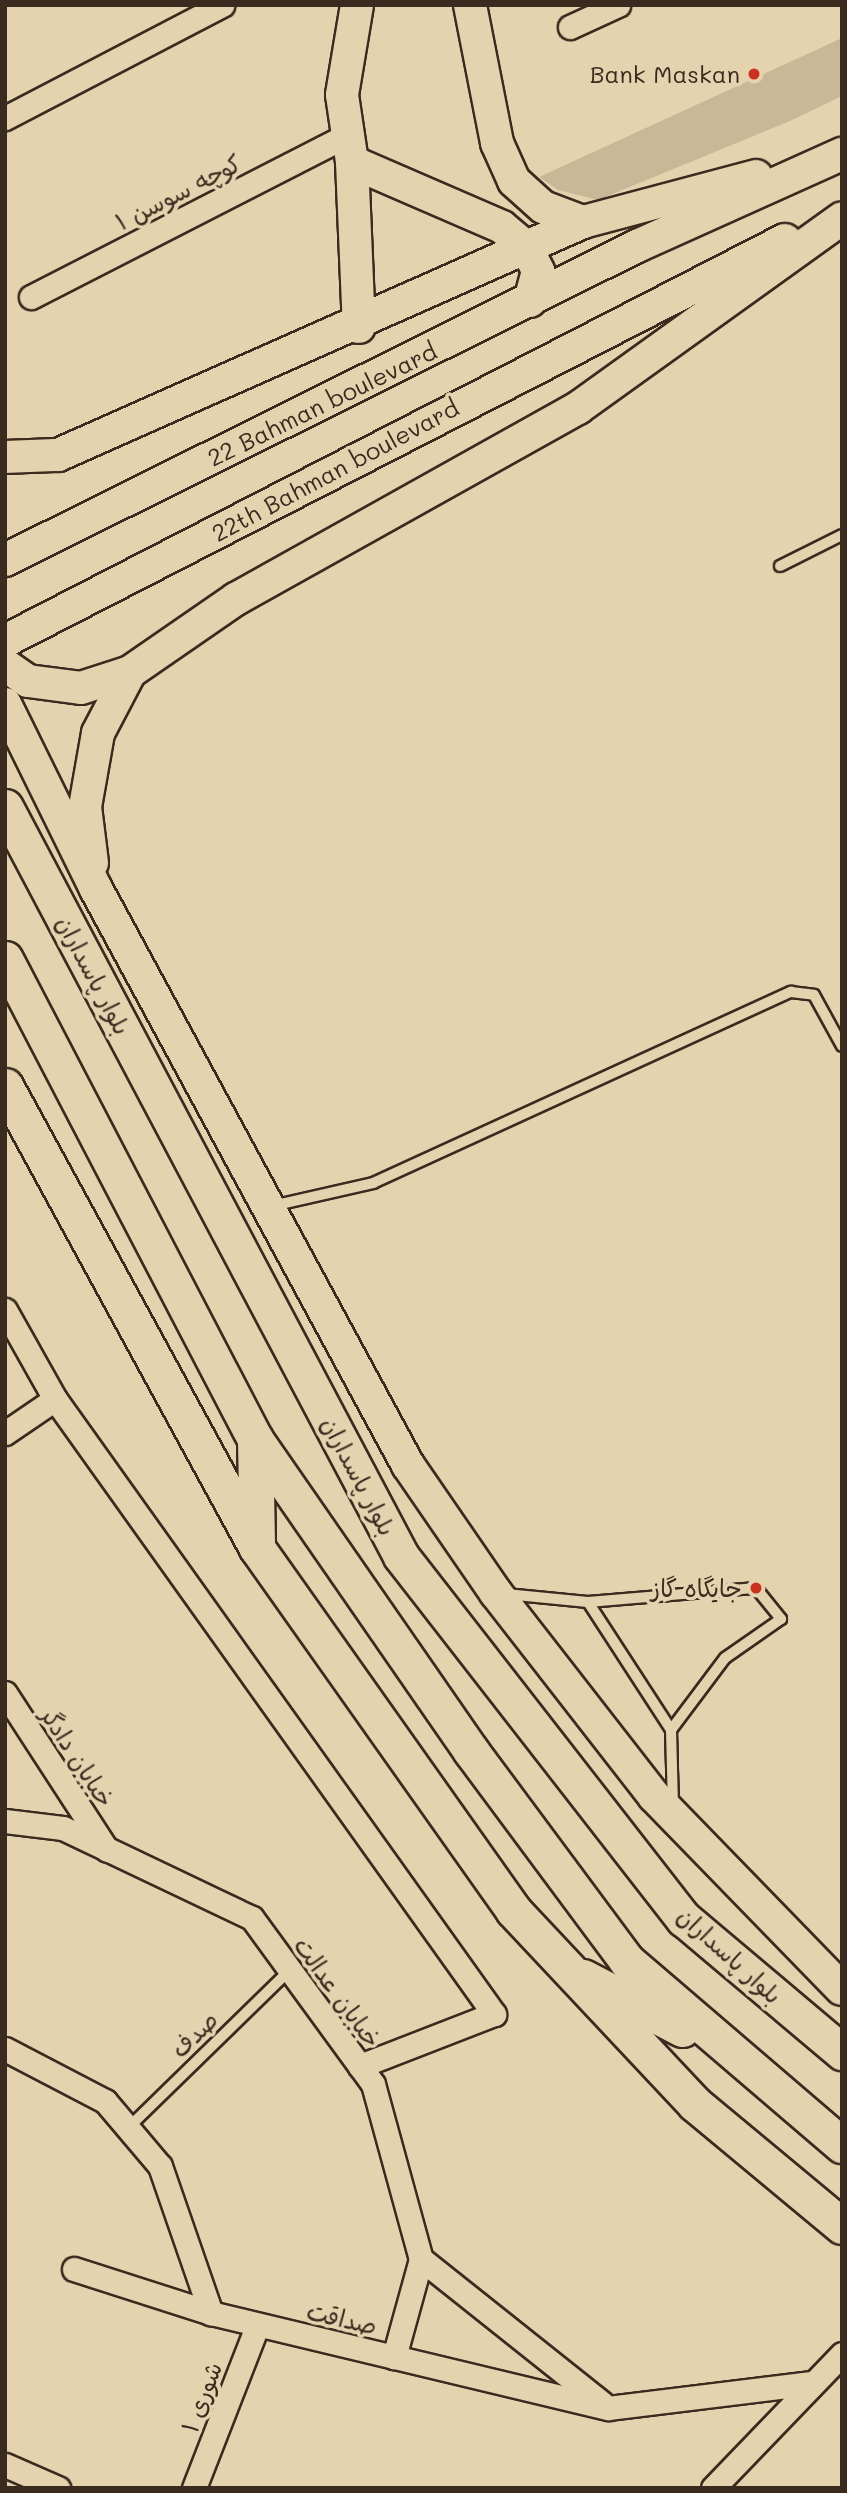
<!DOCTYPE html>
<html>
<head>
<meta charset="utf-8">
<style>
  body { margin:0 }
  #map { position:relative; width:847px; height:2493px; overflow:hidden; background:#e5d3b0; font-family:Mali,"Playpen Sans Arabic",sans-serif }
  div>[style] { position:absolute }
  .green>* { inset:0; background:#c9b798 }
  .roads { filter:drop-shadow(2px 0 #3b2a1e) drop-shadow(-2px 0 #3b2a1e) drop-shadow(0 2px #3b2a1e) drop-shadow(0 -2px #3b2a1e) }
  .lane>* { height:10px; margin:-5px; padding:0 5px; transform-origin:5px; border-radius:5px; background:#e5d3b0 }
  .street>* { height:23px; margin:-11.5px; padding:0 11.5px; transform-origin:11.5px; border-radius:11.5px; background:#e5d3b0 }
  .secondary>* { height:32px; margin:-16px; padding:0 16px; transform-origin:16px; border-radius:16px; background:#e5d3b0 }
  .primary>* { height:35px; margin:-17.5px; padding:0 17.5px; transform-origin:17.5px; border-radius:17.5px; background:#e5d3b0 }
  .dots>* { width:19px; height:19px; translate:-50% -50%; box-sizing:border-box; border:4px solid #e5d3b0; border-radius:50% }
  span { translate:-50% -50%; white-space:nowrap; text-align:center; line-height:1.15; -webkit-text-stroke:7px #e5d3b0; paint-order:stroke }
  .poi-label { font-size:24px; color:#3b2a1e }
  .right { translate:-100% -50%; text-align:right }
  .street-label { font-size:24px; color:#3b2a1e }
  .frame { position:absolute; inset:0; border:7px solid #3b2a1e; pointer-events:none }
</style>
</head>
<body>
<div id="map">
  <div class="green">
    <div style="clip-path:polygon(842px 38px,842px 96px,790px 121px,598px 200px,558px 190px,539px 177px)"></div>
  </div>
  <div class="roads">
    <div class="lane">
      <div style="left:780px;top:566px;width:69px;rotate:-26.6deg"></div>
      <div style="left:272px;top:1206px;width:104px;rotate:-12.8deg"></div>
      <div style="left:373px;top:1183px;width:460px;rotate:-24.6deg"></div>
      <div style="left:791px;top:992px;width:23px;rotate:7deg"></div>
      <div style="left:814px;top:995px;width:58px;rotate:61.2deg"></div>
      <div style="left:506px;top:1594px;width:82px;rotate:5.6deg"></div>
      <div style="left:588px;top:1602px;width:169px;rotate:-4.8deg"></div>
      <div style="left:756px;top:1588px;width:40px;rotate:51deg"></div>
      <div style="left:781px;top:1619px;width:68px;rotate:145.1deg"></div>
      <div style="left:725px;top:1658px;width:90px;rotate:126.9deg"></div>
      <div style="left:671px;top:1730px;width:77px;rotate:88.5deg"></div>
      <div style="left:588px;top:1602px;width:153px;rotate:57deg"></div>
      <div style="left:128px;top:2128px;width:226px;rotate:-44.3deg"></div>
    </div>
    <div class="street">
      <div style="left:570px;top:27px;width:53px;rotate:-24.6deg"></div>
      <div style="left:5px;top:118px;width:245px;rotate:-27.5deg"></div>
      <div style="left:31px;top:297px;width:356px;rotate:-27.1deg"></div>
      <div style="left:5px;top:1310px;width:102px;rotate:60.7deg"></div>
      <div style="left:55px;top:1399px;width:756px;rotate:54.48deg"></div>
      <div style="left:494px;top:2014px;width:144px;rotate:158.8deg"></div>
      <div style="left:5px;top:1433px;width:60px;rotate:-34.2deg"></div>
      <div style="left:5px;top:1693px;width:187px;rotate:57deg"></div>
      <div style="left:5px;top:1821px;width:58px;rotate:6.9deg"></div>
      <div style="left:63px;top:1828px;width:209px;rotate:25.5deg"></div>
      <div style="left:252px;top:1918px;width:205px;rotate:53.9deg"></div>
      <div style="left:373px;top:2084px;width:181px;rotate:74.7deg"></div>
      <div style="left:421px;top:2259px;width:102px;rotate:105.4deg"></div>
      <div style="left:5px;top:2049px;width:113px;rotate:27.5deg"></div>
      <div style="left:105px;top:2101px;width:85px;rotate:49.8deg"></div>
      <div style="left:160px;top:2166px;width:156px;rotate:70.9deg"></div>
      <div style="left:211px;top:2313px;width:408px;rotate:13.5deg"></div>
      <div style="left:608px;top:2408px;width:205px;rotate:-7deg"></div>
      <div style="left:421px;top:2259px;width:231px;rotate:38.5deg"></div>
      <div style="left:74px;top:2269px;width:144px;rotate:17.8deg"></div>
      <div style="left:5px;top:2465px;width:58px;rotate:23.5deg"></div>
      <div style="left:194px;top:2488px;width:174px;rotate:-68.7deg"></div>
      <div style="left:713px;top:2488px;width:186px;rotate:-46.1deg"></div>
    </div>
    <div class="secondary">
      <div style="left:357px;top:5px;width:91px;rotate:99.5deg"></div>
      <div style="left:342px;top:95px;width:68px;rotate:81.5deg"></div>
      <div style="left:352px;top:162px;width:165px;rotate:87.6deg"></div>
      <div style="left:470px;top:5px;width:141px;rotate:78.9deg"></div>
      <div style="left:497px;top:143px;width:42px;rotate:65.9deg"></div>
      <div style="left:514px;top:181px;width:39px;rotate:42deg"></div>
      <div style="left:543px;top:207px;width:43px;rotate:20.6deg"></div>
      <div style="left:352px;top:162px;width:163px;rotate:23.4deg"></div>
      <div style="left:502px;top:227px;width:31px;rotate:40deg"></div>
      <div style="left:526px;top:247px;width:27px;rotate:63deg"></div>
      <div style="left:538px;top:271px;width:31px;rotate:105deg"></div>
      <div style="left:5px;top:457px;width:53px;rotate:-2.2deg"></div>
      <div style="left:58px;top:455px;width:574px;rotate:-23.93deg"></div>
      <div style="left:583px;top:222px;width:179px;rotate:-14.9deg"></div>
      <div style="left:5px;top:560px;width:706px;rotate:-26.42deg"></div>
      <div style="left:637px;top:246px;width:225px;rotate:-24.2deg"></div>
      <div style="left:5px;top:641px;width:877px;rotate:-27.21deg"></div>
      <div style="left:5px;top:665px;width:28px;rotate:35deg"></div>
      <div style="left:28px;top:681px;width:53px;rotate:7.5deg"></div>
      <div style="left:81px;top:688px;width:52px;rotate:-18.1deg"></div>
      <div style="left:5px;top:704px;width:206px;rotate:63.8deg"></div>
      <div style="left:96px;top:889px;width:655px;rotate:61.56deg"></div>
      <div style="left:408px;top:1465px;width:155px;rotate:55.5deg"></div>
      <div style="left:496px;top:1593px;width:257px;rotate:52.1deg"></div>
      <div style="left:654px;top:1796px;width:269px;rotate:45.8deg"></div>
      <div style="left:92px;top:863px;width:56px;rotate:-97.1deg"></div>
      <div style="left:85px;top:807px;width:75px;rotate:-80deg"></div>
      <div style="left:98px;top:733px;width:69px;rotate:-62.3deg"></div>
      <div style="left:130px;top:672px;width:129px;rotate:-34.6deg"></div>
      <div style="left:236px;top:599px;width:392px;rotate:-29.2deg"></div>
      <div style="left:578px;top:408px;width:325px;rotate:-35.7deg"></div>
    </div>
    <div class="primary">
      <div style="left:5px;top:807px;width:847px;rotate:62.13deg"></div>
      <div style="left:401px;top:1556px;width:460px;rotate:52.1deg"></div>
      <div style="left:684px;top:1919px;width:207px;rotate:40.1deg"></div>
      <div style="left:5px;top:959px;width:541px;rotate:62.49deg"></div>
      <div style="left:255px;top:1439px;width:379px;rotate:55.3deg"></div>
      <div style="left:471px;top:1751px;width:262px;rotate:53.4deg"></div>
      <div style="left:627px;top:1961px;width:283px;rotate:40.6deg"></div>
      <div style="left:5px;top:1086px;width:526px;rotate:61.39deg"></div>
      <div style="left:257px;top:1548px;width:443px;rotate:54.7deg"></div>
      <div style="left:513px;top:1910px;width:266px;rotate:46.8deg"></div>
      <div style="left:695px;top:2104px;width:191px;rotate:39.7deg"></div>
      <div style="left:255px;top:1439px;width:105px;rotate:88.9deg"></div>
      <div style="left:583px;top:1977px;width:112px;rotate:27.7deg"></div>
    </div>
  </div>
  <div class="dots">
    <div style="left:754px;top:74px;background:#c8321e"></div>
    <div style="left:756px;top:1588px;background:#c8321e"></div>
  </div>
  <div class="poi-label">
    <span class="right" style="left:740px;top:74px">Bank Maskan</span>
    <span class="right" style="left:742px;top:1588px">جایگاه گاز</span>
  </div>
  <div class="street-label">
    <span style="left:178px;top:192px;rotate:-27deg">کوچه سوسن ۱</span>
    <span style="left:322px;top:404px;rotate:-26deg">22 Bahman boulevard</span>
    <span style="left:335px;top:470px;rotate:-28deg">22th Bahman boulevard</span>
    <span style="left:94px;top:975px;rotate:62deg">بلوار پاسداران</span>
    <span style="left:359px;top:1476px;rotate:62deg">بلوار پاسداران</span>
    <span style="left:78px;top:1757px;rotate:57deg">خیابان دادگر</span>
    <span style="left:730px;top:1955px;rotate:42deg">بلوار پاسداران</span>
    <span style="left:338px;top:1992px;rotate:54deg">خیابان عدالت</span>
    <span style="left:194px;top:2034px;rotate:-44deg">صدف</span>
    <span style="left:342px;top:2318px;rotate:13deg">صداقت</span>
    <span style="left:201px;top:2397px;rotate:-69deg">شوری ۱</span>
  </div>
  <div class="frame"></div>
</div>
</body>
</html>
